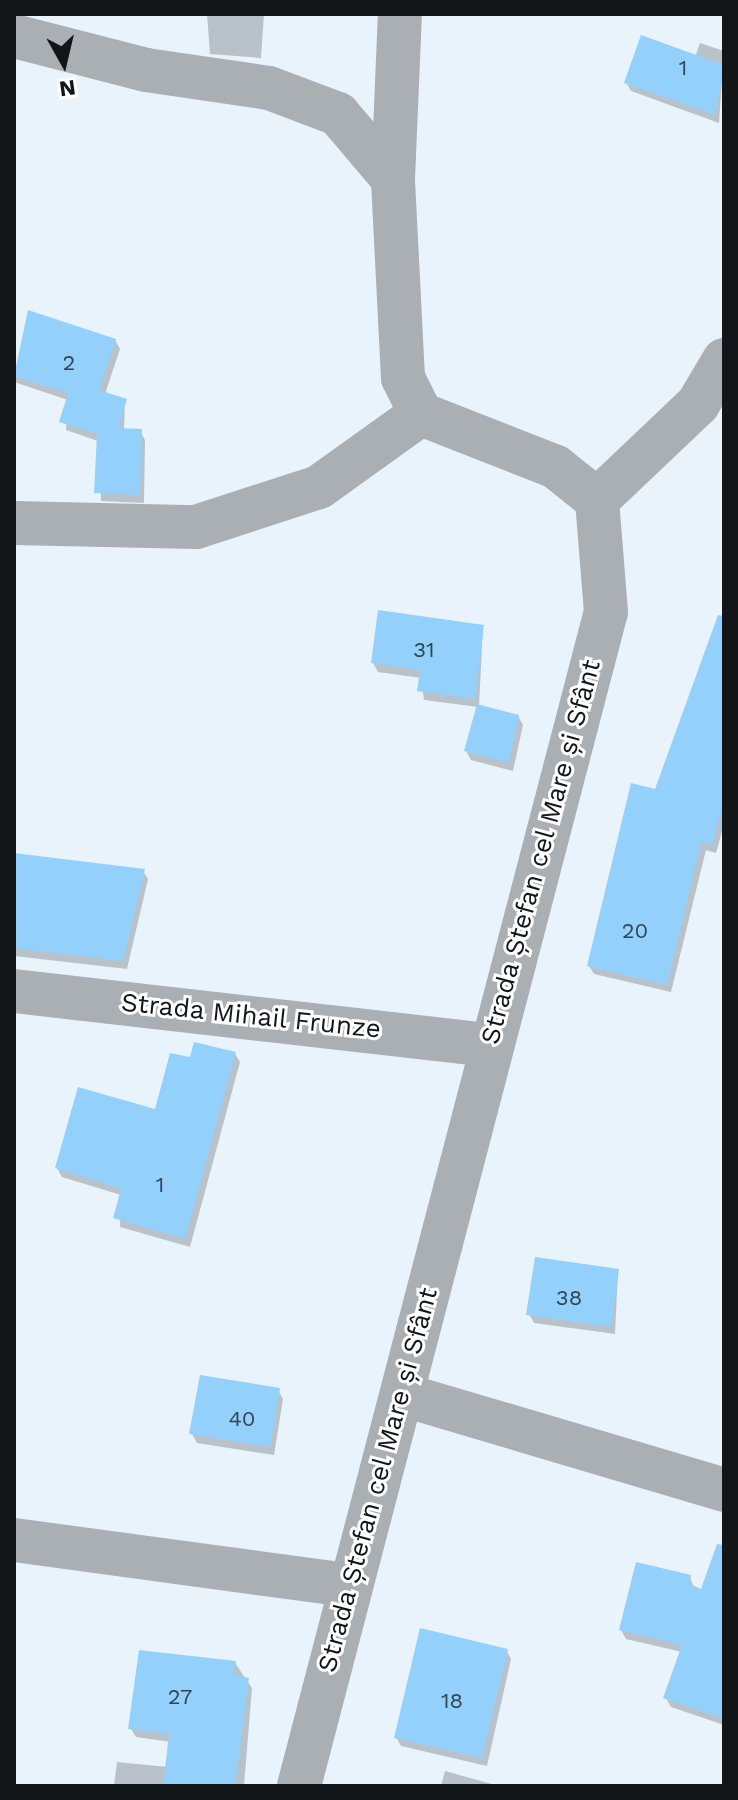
<!DOCTYPE html>
<html>
<head>
<meta charset="utf-8">
<style>
  body { margin:0 }
  #map { position:relative; width:738px; height:1800px; overflow:hidden; background:#e8f3fb; font-family:"Work Sans",sans-serif }
  div>[style] { position:absolute }
  .shadow>* { inset:0; background:#0003 }
  .building>* { inset:0; background:#93d1fc }
  .street>* { height:44px; margin:-22px; padding:0 22px; transform-origin:22px; border-radius:22px; background:#aaafb3 }
  span { translate:-50% -50%; white-space:nowrap; text-align:center; line-height:1.15; -webkit-text-stroke:6px #fefefe; paint-order:stroke }
  .number-label { font-size:22px; color:#324552 }
  .number-label span { -webkit-text-stroke-width:0 }
  .street-label { font-size:26px; color:#121619 }
  .frame { position:absolute; inset:0; border:16px solid #121619; pointer-events:none }
  .north { position:absolute; left:24px; top:24px; width:80px; height:80px; -webkit-text-stroke:6px #fefefe; paint-order:stroke; rotate:172deg; font-size:22px; font-weight:700; line-height:32px; text-align:center; color:#121619 }
  .north::after { content:''; display:block; margin:auto; width:28px; height:36px; background:#121619; clip-path:polygon(50% 0,100% 100%,50% 72%,0 100%) }
</style>
</head>
<body>
<div id="map">
  <div class="shadow">
    <div style="clip-path:polygon(207px 14px,264px 14px,261px 58px,210px 54px)"></div>
    <div style="clip-path:polygon(700px 43px,724px 51px,719px 123px,631px 91px,626px 82px,695px 57px)"></div>
    <div style="clip-path:polygon(29px 313px,115px 340px,120px 349px,105px 394px,125px 401px,124px 430px,140px 431px,145px 440px,144px 503px,101px 501px,98px 441px,66px 430px,68px 400px,14px 382px)"></div>
    <div style="clip-path:polygon(483px 627px,479px 706px,518px 716px,523px 725px,513px 771px,471px 760px,466px 751px,478px 707px,424px 700px,421px 678px,378px 672px,373px 663px)"></div>
    <div style="clip-path:polygon(724px 649px,724px 824px,716px 853px,706px 850px,671px 992px,594px 974px,589px 966px,657px 792px)"></div>
    <div style="clip-path:polygon(14px 855px,143px 871px,148px 879px,127px 969px,14px 956px)"></div>
    <div style="clip-path:polygon(235px 1054px,240px 1062px,190px 1247px,120px 1227px,121px 1195px,62px 1177px,57px 1168px,157px 1111px,192px 1060px)"></div>
    <div style="clip-path:polygon(618px 1271px,615px 1334px,534px 1323px,529px 1314px)"></div>
    <div style="clip-path:polygon(278px 1390px,283px 1399px,274px 1455px,197px 1443px,192px 1434px)"></div>
    <div style="clip-path:polygon(690px 1577px,694px 1588px,724px 1598px,724px 1725px,671px 1707px,666px 1698px,682px 1652px,626px 1639px,621px 1630px)"></div>
    <div style="clip-path:polygon(506px 1650px,511px 1659px,487px 1766px,401px 1746px,396px 1737px)"></div>
    <div style="clip-path:polygon(235px 1663px,252px 1688px,244px 1786px,114px 1786px,117px 1762px,168px 1767px,171px 1742px,136px 1737px,131px 1729px)"></div>
    <div style="clip-path:polygon(445px 1771px,499px 1786px,441px 1786px)"></div>
  </div>
  <div class="building">
    <div style="clip-path:polygon(641px 35px,724px 65px,715px 115px,624px 83px)"></div>
    <div style="clip-path:polygon(28px 310px,116px 339px,99px 390px,127px 399px,118px 428px,142px 429px,140px 495px,94px 493px,97px 434px,59px 422px,68px 393px,14px 376px)"></div>
    <div style="clip-path:polygon(378px 610px,484px 625px,475px 699px,417px 691px,420px 670px,371px 663px)"></div>
    <div style="clip-path:polygon(718px 615px,724px 616px,724px 800px,712px 845px,701px 842px,667px 985px,587px 966px,631px 783px,655px 789px)"></div>
    <div style="clip-path:polygon(477px 704px,519px 715px,509px 763px,464px 751px)"></div>
    <div style="clip-path:polygon(14px 853px,145px 869px,123px 961px,14px 948px)"></div>
    <div style="clip-path:polygon(194px 1042px,236px 1052px,185px 1239px,113px 1218px,121px 1189px,55px 1168px,78px 1087px,155px 1109px,170px 1053px,190px 1057px)"></div>
    <div style="clip-path:polygon(535px 1257px,619px 1269px,611px 1327px,526px 1315px)"></div>
    <div style="clip-path:polygon(200px 1375px,280px 1388px,270px 1447px,189px 1434px)"></div>
    <div style="clip-path:polygon(717px 1544px,724px 1545px,724px 1719px,663px 1698px,682px 1645px,619px 1630px,636px 1562px,691px 1575px,689px 1584px,701px 1589px)"></div>
    <div style="clip-path:polygon(420px 1628px,508px 1649px,482px 1758px,394px 1738px)"></div>
    <div style="clip-path:polygon(139px 1650px,236px 1661px,234px 1675px,249px 1678px,235px 1786px,163px 1786px,169px 1734px,128px 1729px)"></div>
  </div>
  <div class="street">
    <div style="left:14px;top:36px;width:136px;rotate:14.4deg"></div>
    <div style="left:146px;top:70px;width:124px;rotate:8.3deg"></div>
    <div style="left:269px;top:88px;width:74px;rotate:20.6deg"></div>
    <div style="left:338px;top:114px;width:85px;rotate:49.8deg"></div>
    <div style="left:597px;top:500px;width:139px;rotate:-43.5deg"></div>
    <div style="left:698px;top:404px;width:51px;rotate:-59.4deg"></div>
    <div style="left:14px;top:523px;width:182px;rotate:1.3deg"></div>
    <div style="left:196px;top:527px;width:129px;rotate:-18deg"></div>
    <div style="left:319px;top:487px;width:125px;rotate:-35.6deg"></div>
    <div style="left:14px;top:991px;width:477px;rotate:6.5deg"></div>
    <div style="left:404px;top:1395px;width:334px;rotate:16.5deg"></div>
    <div style="left:14px;top:1540px;width:338px;rotate:7.7deg"></div>
    <div style="left:299px;top:1786px;width:1213px;rotate:-75.35deg"></div>
    <div style="left:606px;top:612px;width:112px;rotate:-94.6deg"></div>
    <div style="left:597px;top:500px;width:53px;rotate:-141.2deg"></div>
    <div style="left:556px;top:467px;width:145px;rotate:-158.6deg"></div>
    <div style="left:421px;top:414px;width:40px;rotate:-116.6deg"></div>
    <div style="left:403px;top:378px;width:199px;rotate:-92.9deg"></div>
    <div style="left:393px;top:179px;width:165px;rotate:-87.6deg"></div>
  </div>
  <div class="number-label">
    <span style="left:683px;top:68px">1</span>
    <span style="left:69px;top:363px">2</span>
    <span style="left:424px;top:650px">31</span>
    <span style="left:635px;top:931px">20</span>
    <span style="left:160px;top:1185px">1</span>
    <span style="left:569px;top:1298px">38</span>
    <span style="left:242px;top:1419px">40</span>
    <span style="left:180px;top:1697px">27</span>
    <span style="left:452px;top:1701px">18</span>
  </div>
  <div class="street-label">
    <span style="left:541px;top:852px;rotate:-75deg">Strada Ștefan cel Mare și Sfânt</span>
    <span style="left:251px;top:1016px;rotate:6deg">Strada Mihail Frunze</span>
    <span style="left:378px;top:1480px;rotate:-75deg">Strada Ștefan cel Mare și Sfânt</span>
  </div>
  <div class="frame"></div>
  <div class="north">N</div>
</div>
</body>
</html>
